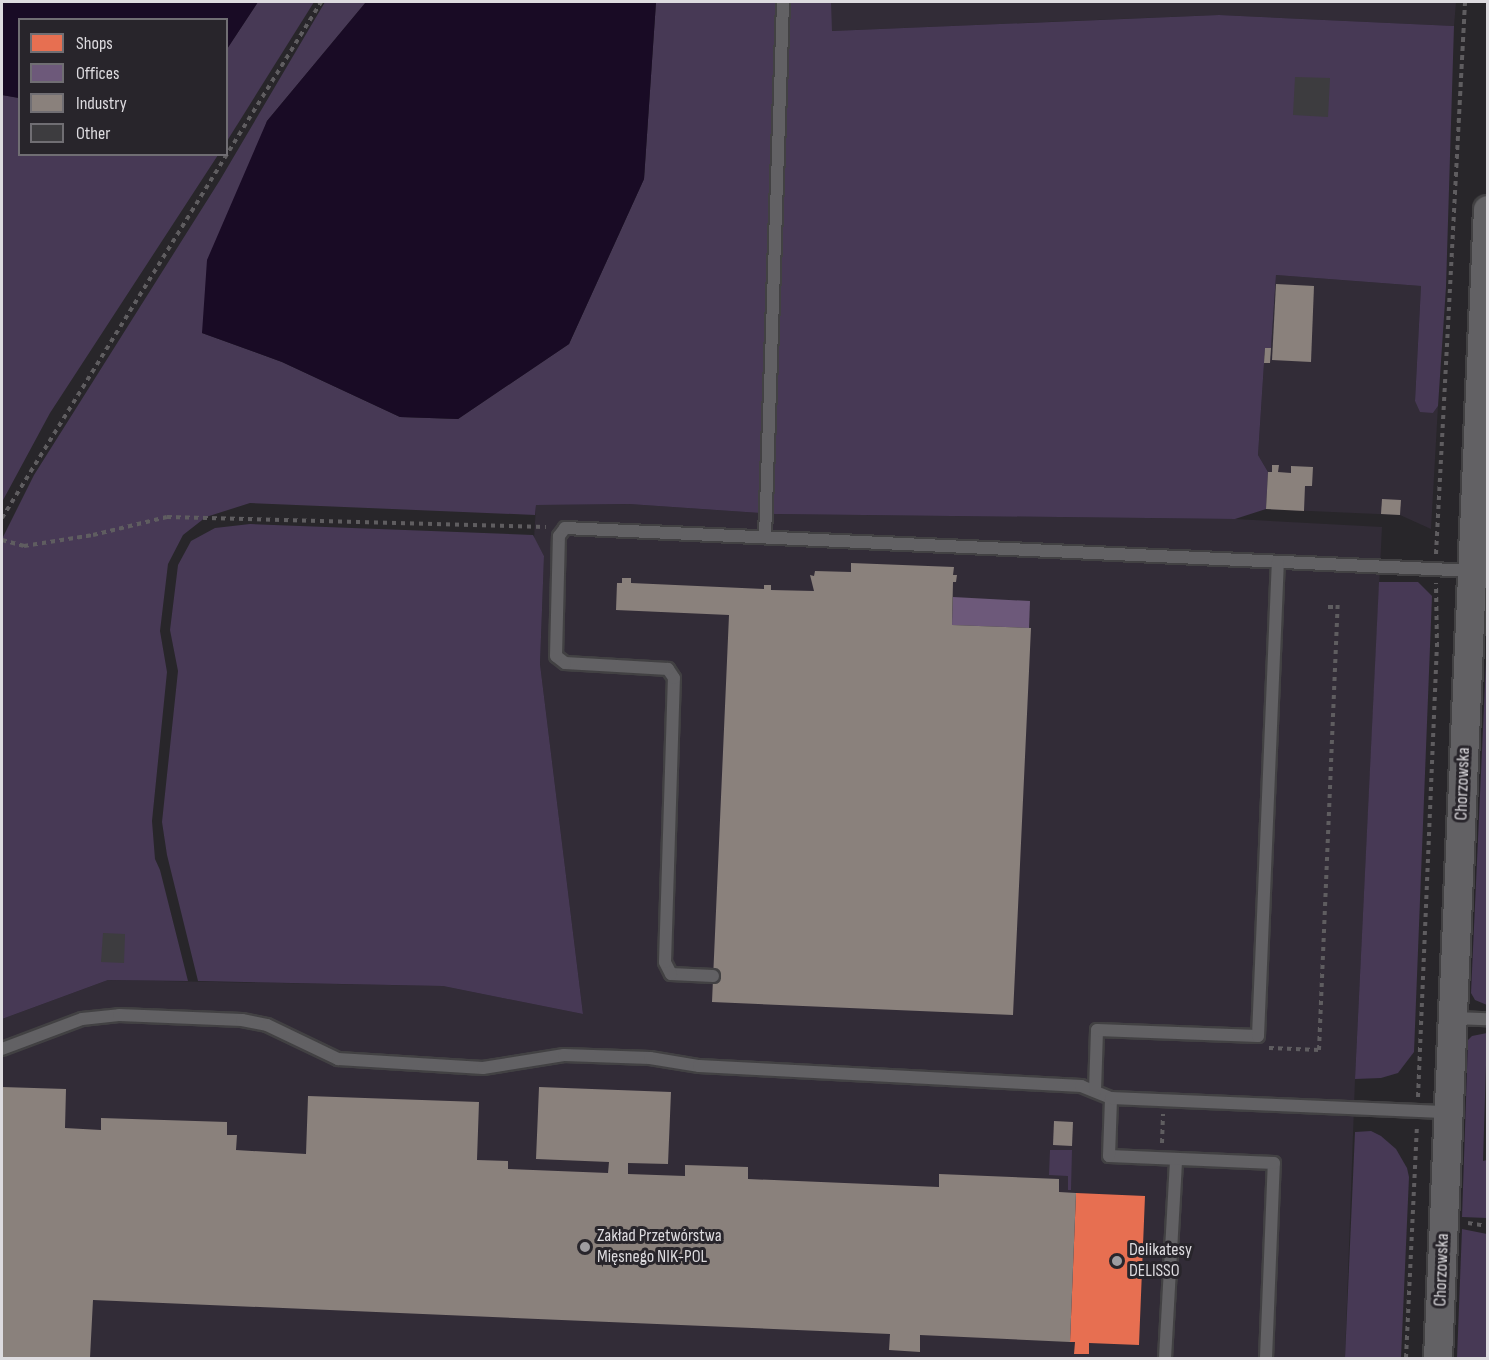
<!DOCTYPE html>
<html>
<head>
<meta charset="utf-8">
<style>
  body { margin:0 }
  #map { position:relative; width:1489px; height:1360px; overflow:hidden; background:#28262a; font-family:"Sofia Sans Condensed",sans-serif }
  div>[style] { position:absolute }
  .built>* { inset:0; background:#322c37 }
  .green>* { inset:0; background:#473955 }
  .water>* { inset:0; background:#190b25 }
  .shops>* { inset:0; background:#e76f51 }
  .offices>* { inset:0; background:#6d597a }
  .industry>* { inset:0; background:#8a817c }
  .building>* { inset:0; background:#3d3c3f }
  .path>* { height:4px; margin-top:-2px; transform-origin:0; background:repeating-linear-gradient(90deg,#5f5d60 0 4.5px,transparent 0 9px) }
  .roads { filter:drop-shadow(2px 0 #424143) drop-shadow(-2px 0 #424143) drop-shadow(0 2px #424143) drop-shadow(0 -2px #424143) }
  .service>* { height:12px; margin:-6px; padding:0 6px; transform-origin:6px; border-radius:6px; background:#626164 }
  .tertiary>* { height:28px; margin:-14px; padding:0 14px; transform-origin:14px; border-radius:14px; background:#626164 }
  .dots>* { width:16px; height:16px; translate:-50% -50%; box-sizing:border-box; border:3px solid #28252b; border-radius:50% }
  span { translate:-50% -50%; white-space:nowrap; text-align:center; line-height:1.15; -webkit-text-stroke:6px #28252b; paint-order:stroke }
  .street-label { font-size:18px; color:#dddbdf }
  .poi-label { font-size:18px; color:#dddbdf }
  .left { translate:0 -50%; text-align:left }
  .frame { position:absolute; inset:0; border:3px solid #dddbdf; pointer-events:none }
  .legend { position:absolute; left:18px; top:18px; width:210px; height:138px; box-sizing:border-box; background:#28252b; border:2px solid #706e73; margin:0; padding:8px 10px; list-style:none; font-size:18px; color:#dddbdf }
  .legend li { display:flex; align-items:center; gap:12px; height:30px }
  .legend b { width:30px; border:2px solid #706e73 }
</style>
</head>
<body>
<div id="map">
  <div class="built">
    <div style="clip-path:polygon(831px 2px,1456px 2px,1454px 26px,1219px 15px,831px 31px)"></div>
    <div style="clip-path:polygon(1276px 275px,1421px 286px,1415px 401px,1433px 413px,1438px 406px,1431px 529px,1400px 515px,1266px 509px,1268px 472px,1258px 455px,1265px 348px,1271px 348px)"></div>
    <div style="clip-path:polygon(629px 504px,775px 514px,1235px 519px,1382px 527px,1355px 1079px,1345px 1358px,2px 1358px,2px 1019px,108px 980px,443px 986px,583px 1014px,540px 664px,544px 556px,534px 539px,536px 505px)"></div>
  </div>
  <div class="green">
    <div style="clip-path:polygon(258px 2px,314px 2px,227px 141px,227px 49px)"></div>
    <div style="clip-path:polygon(325px 2px,366px 2px,267px 121px,202px 333px,282px 362px,400px 417px,458px 419px,569px 344px,644px 179px,656px 2px,831px 2px,832px 31px,1219px 15px,1454px 26px,1446px 287px,1438px 406px,1433px 413px,1420px 412px,1415px 401px,1421px 286px,1276px 275px,1271px 348px,1265px 348px,1258px 455px,1268px 472px,1266px 509px,1235px 519px,775px 514px,629px 504px,536px 505px,535px 515px,250px 503px,206px 517px,183px 535px,168px 564px,160px 631px,167px 672px,152px 821px,155px 859px,160px 870px,188px 981px,108px 980px,2px 1019px,2px 539px,34px 475px,220px 180px)"></div>
    <div style="clip-path:polygon(2px 95px,19px 98px,20px 154px,218px 155px,50px 413px,2px 502px)"></div>
    <div style="clip-path:polygon(250px 524px,533px 535px,544px 556px,540px 664px,583px 1014px,443px 986px,198px 981px,167px 855px,162px 822px,178px 671px,170px 630px,178px 565px,191px 541px,215px 528px)"></div>
    <div style="clip-path:polygon(1379px 582px,1418px 582px,1432px 596px,1414px 1052px,1398px 1073px,1381px 1078px,1355px 1079px)"></div>
    <div style="clip-path:polygon(1487px 641px,1487px 1005px,1475px 1000px,1471px 993px)"></div>
    <div style="clip-path:polygon(1487px 1033px,1483px 1161px,1487px 1160px,1487px 1218px,1462px 1217px,1468px 1040px,1472px 1036px)"></div>
    <div style="clip-path:polygon(1371px 1131px,1381px 1136px,1396px 1149px,1407px 1168px,1409px 1177px,1401px 1358px,1345px 1358px,1355px 1132px)"></div>
    <div style="clip-path:polygon(1050px 1150px,1072px 1150px,1071px 1190px,1068px 1190px,1068px 1176px,1049px 1175px)"></div>
    <div style="clip-path:polygon(1462px 1229px,1487px 1234px,1487px 1358px,1457px 1358px)"></div>
  </div>
  <div class="water">
    <div style="clip-path:polygon(2px 2px,258px 2px,227px 49px,226px 20px,20px 20px,19px 98px,2px 95px)"></div>
    <div style="clip-path:polygon(366px 2px,656px 2px,644px 179px,569px 344px,458px 419px,400px 417px,282px 362px,202px 333px,207px 260px,267px 121px)"></div>
  </div>
  <div class="shops">
    <div style="clip-path:polygon(1076px 1193px,1145px 1196px,1139px 1345px,1089px 1343px,1089px 1354px,1074px 1354px,1075px 1342px,1070px 1342px)"></div>
  </div>
  <div class="offices">
    <div style="clip-path:polygon(953px 597px,1030px 601px,1029px 628px,952px 625px)"></div>
  </div>
  <div class="industry">
    <div style="clip-path:polygon(1276px 284px,1314px 286px,1311px 362px,1272px 360px)"></div>
    <div style="clip-path:polygon(1265px 348px,1271px 348px,1270px 363px,1264px 363px)"></div>
    <div style="clip-path:polygon(1272px 465px,1279px 465px,1278px 472px,1291px 473px,1291px 466px,1313px 467px,1312px 486px,1305px 486px,1304px 511px,1266px 509px,1268px 472px,1272px 472px)"></div>
    <div style="clip-path:polygon(1382px 499px,1401px 500px,1400px 515px,1381px 514px)"></div>
    <div style="clip-path:polygon(851px 563px,954px 567px,953px 575px,957px 575px,956px 582px,953px 582px,952px 625px,1031px 628px,1013px 1015px,712px 1002px,729px 615px,616px 610px,617px 583px,622px 583px,622px 578px,631px 578px,631px 583px,764px 589px,764px 585px,771px 585px,771px 590px,814px 591px,810px 575px,814px 576px,815px 571px,851px 572px)"></div>
    <div style="clip-path:polygon(2px 1087px,66px 1089px,65px 1128px,101px 1130px,101px 1118px,227px 1122px,227px 1135px,237px 1135px,236px 1150px,306px 1154px,308px 1096px,479px 1102px,477px 1160px,508px 1161px,508px 1169px,608px 1173px,609px 1162px,536px 1159px,539px 1087px,671px 1092px,668px 1164px,628px 1163px,628px 1174px,685px 1176px,685px 1165px,748px 1167px,748px 1179px,939px 1187px,939px 1174px,1059px 1179px,1059px 1192px,1076px 1193px,1070px 1342px,920px 1335px,920px 1352px,889px 1350px,890px 1334px,93px 1300px,90px 1358px,2px 1358px)"></div>
    <div style="clip-path:polygon(1054px 1121px,1073px 1122px,1072px 1146px,1053px 1145px)"></div>
  </div>
  <div class="building">
    <div style="clip-path:polygon(1295px 77px,1330px 78px,1328px 117px,1293px 115px)"></div>
    <div style="clip-path:polygon(103px 933px,125px 934px,124px 963px,101px 962px)"></div>
  </div>
  <div class="path">
    <div style="left:2px;top:518px;width:607px;rotate:-58.27deg"></div>
    <div style="left:2px;top:540px;width:23px;rotate:15deg"></div>
    <div style="left:24px;top:546px;width:70px;rotate:-9.1deg"></div>
    <div style="left:93px;top:535px;width:76px;rotate:-13.7deg"></div>
    <div style="left:167px;top:517px;width:379px;rotate:1.5deg"></div>
    <div style="left:1436px;top:554px;width:553px;rotate:-86.99deg"></div>
    <div style="left:1328px;top:607px;width:9px"></div>
    <div style="left:1269px;top:1048px;width:50px;rotate:2.3deg"></div>
    <div style="left:1319px;top:1050px;width:448px;rotate:-87.6deg"></div>
    <div style="left:1418px;top:1097px;width:450px;rotate:-87.6deg"></div>
    <div style="left:1437px;top:647px;width:64px;rotate:-90.9deg"></div>
    <div style="left:1162px;top:1143px;width:29px;rotate:-88deg"></div>
    <div style="left:1468px;top:1223px;width:20px;rotate:9deg"></div>
    <div style="left:1406px;top:1358px;width:232px;rotate:-87.3deg"></div>
  </div>
  <div class="roads">
    <div class="service">
      <div style="left:765px;top:537px;width:535px;rotate:-88.07deg"></div>
      <div style="left:713px;top:976px;width:42px;rotate:-177.3deg"></div>
      <div style="left:671px;top:974px;width:13px;rotate:-117deg"></div>
      <div style="left:665px;top:962px;width:284px;rotate:-88.2deg"></div>
      <div style="left:674px;top:678px;width:11px;rotate:-124deg"></div>
      <div style="left:668px;top:669px;width:103px;rotate:-176.7deg"></div>
      <div style="left:565px;top:663px;width:11px;rotate:-142deg"></div>
      <div style="left:556px;top:656px;width:120px;rotate:-88.6deg"></div>
      <div style="left:559px;top:536px;width:10px;rotate:-53deg"></div>
      <div style="left:565px;top:528px;width:908px;rotate:2.71deg"></div>
      <div style="left:1452px;top:1018px;width:36px;rotate:2deg"></div>
      <div style="left:2px;top:1049px;width:85px;rotate:-20.6deg"></div>
      <div style="left:82px;top:1019px;width:37px;rotate:-6deg"></div>
      <div style="left:119px;top:1015px;width:123px;rotate:2.3deg"></div>
      <div style="left:242px;top:1020px;width:25px;rotate:11deg"></div>
      <div style="left:267px;top:1025px;width:79px;rotate:25.6deg"></div>
      <div style="left:338px;top:1059px;width:145px;rotate:3.6deg"></div>
      <div style="left:483px;top:1068px;width:82px;rotate:-9.1deg"></div>
      <div style="left:564px;top:1055px;width:86px;rotate:2deg"></div>
      <div style="left:650px;top:1058px;width:50px;rotate:9.3deg"></div>
      <div style="left:699px;top:1066px;width:383px;rotate:3deg"></div>
      <div style="left:1081px;top:1086px;width:32px;rotate:22deg"></div>
      <div style="left:1095px;top:1091px;width:61px;rotate:-88.1deg"></div>
      <div style="left:1097px;top:1030px;width:161px;rotate:2.1deg"></div>
      <div style="left:1258px;top:1036px;width:474px;rotate:-87.6deg"></div>
      <div style="left:1165px;top:1358px;width:199px;rotate:-86.8deg"></div>
      <div style="left:1266px;top:1358px;width:195px;rotate:-87.7deg"></div>
      <div style="left:1274px;top:1163px;width:165px;rotate:-177.6deg"></div>
      <div style="left:1109px;top:1156px;width:58px;rotate:-88deg"></div>
      <div style="left:1111px;top:1098px;width:338px;rotate:2.4deg"></div>
    </div>
    <div class="tertiary">
      <div style="left:1438px;top:1358px;width:1149px;rotate:-87.51deg"></div>
    </div>
  </div>
  <div class="dots">
    <div style="left:585px;top:1247px;background:#9e9ca0"></div>
    <div style="left:1117px;top:1261px;background:#9e9ca0"></div>
  </div>
  <div class="street-label">
    <span style="left:1463px;top:784px;rotate:-88deg">Chorzowska</span>
    <span style="left:1442px;top:1270px;rotate:-88deg">Chorzowska</span>
  </div>
  <div class="poi-label">
    <span class="left" style="left:597px;top:1247px">Zakład Przetwórstwa<br>Mięsnego NIK-POL</span>
    <span class="left" style="left:1129px;top:1261px">Delikatesy<br>DELISSO</span>
  </div>
  <div class="frame"></div>
  <ul class="legend">
  <li><b style="height:16px;background:#e76f51"></b>Shops</li>
  <li><b style="height:16px;background:#6d597a"></b>Offices</li>
  <li><b style="height:16px;background:#8a817c"></b>Industry</li>
  <li><b style="height:16px;background:#3d3c3f"></b>Other</li>
  </ul>
</div>
</body>
</html>
